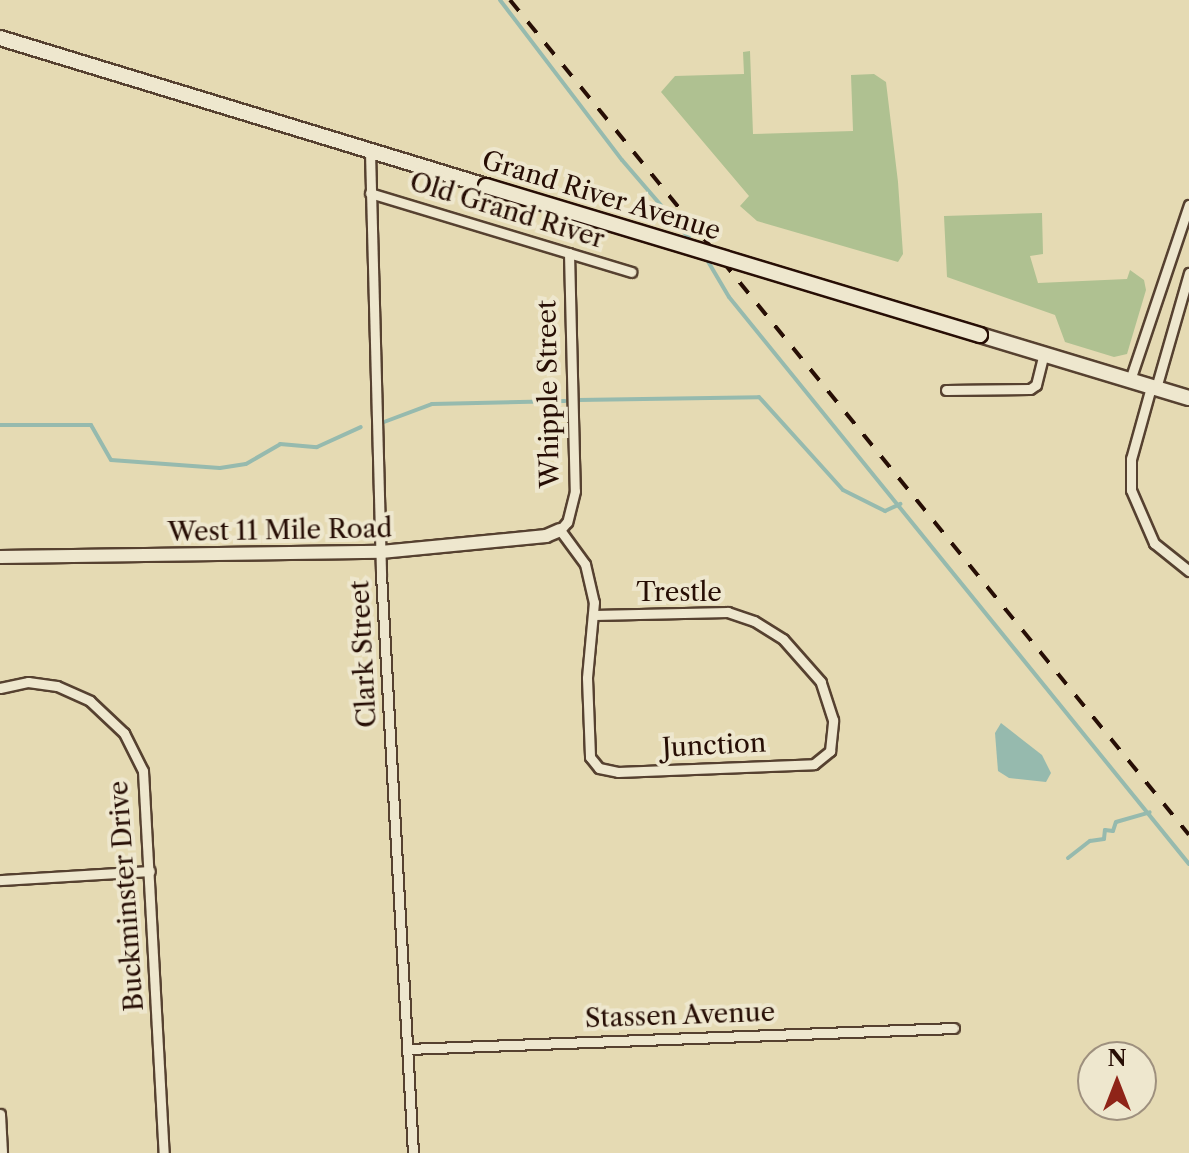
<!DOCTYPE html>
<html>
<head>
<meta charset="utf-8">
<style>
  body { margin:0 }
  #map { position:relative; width:1189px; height:1153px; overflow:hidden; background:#e5dab3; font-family:"Libre Caslon Text",serif }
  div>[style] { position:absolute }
  .green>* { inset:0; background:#afc191 }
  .water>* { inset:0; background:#96baae }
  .stream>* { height:4px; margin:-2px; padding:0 2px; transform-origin:2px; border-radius:2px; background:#96baae }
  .roads { filter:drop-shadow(2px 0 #564130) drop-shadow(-2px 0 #564130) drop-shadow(0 2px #564130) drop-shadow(0 -2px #564130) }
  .minor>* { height:9px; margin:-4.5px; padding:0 4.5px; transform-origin:4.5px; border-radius:4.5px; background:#eee7ce }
  .tertiary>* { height:12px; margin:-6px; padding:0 6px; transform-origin:6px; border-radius:6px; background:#eee7ce }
  .secondary>* { height:14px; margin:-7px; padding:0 7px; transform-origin:7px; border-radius:7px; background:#eee7ce }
  .rail>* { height:4px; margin-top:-2px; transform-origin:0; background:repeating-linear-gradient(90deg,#270e05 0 14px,transparent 0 28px) }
  .bridges { filter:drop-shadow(2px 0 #270e05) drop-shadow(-2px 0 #270e05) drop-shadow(0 2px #270e05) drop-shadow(0 -2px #270e05) }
  .secondary-bridge>* { height:14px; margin:-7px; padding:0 7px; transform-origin:7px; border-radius:7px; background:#eee7ce }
  span { translate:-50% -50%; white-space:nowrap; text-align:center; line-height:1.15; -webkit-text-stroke:8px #eee7ce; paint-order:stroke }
  .street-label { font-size:26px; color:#270e05 }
  .north { position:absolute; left:1077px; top:1041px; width:80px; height:80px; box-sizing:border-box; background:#eee7ce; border:2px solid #9e907e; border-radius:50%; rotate:0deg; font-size:22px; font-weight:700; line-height:32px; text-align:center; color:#270e05 }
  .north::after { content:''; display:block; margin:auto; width:28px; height:36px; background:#8f2418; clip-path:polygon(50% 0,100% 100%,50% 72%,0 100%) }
</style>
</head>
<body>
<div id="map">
  <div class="green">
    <div style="clip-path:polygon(750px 51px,753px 134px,853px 131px,851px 75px,874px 74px,886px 82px,898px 182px,903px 254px,898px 262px,757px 221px,740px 206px,749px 196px,661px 92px,675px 76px,744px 74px,743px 52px)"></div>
    <div style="clip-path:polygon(1042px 213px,1043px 254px,1030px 256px,1038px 283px,1127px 279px,1130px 270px,1144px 280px,1146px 290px,1127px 354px,1114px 357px,1065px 342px,1055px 315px,947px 277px,944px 216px)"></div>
  </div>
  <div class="water">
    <div style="clip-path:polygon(1001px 723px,1042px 755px,1051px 773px,1046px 782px,1009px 778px,998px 771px,995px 733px)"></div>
  </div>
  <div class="stream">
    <div style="left:500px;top:0;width:201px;rotate:52.7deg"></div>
    <div style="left:622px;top:160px;width:112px;rotate:49.3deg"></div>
    <div style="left:706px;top:258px;width:45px;rotate:59.5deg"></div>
    <div style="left:729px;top:297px;width:730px;rotate:50.95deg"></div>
    <div style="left:578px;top:400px;width:181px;rotate:-0.9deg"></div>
    <div style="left:759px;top:397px;width:125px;rotate:47.9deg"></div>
    <div style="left:843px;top:490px;width:47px;rotate:26.6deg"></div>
    <div style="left:885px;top:511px;width:17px;rotate:-25deg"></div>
    <div style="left:384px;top:422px;width:51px;rotate:-20.6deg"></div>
    <div style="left:432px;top:404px;width:133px;rotate:-1.3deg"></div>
    <div style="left:0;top:425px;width:91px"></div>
    <div style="left:91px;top:425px;width:40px;rotate:60.3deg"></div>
    <div style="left:111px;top:460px;width:109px;rotate:4.2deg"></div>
    <div style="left:220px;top:468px;width:26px;rotate:-9deg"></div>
    <div style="left:246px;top:464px;width:39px;rotate:-30deg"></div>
    <div style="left:280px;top:444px;width:37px;rotate:5deg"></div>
    <div style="left:317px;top:447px;width:48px;rotate:-24.4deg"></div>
    <div style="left:1068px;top:858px;width:28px;rotate:-38deg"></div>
    <div style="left:1090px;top:841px;width:14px;rotate:-8deg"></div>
    <div style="left:1104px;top:839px;width:9px;rotate:-84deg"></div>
    <div style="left:1105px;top:830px;width:8px;rotate:7deg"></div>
    <div style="left:1113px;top:831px;width:9px;rotate:-72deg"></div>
    <div style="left:1116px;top:822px;width:35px;rotate:-16deg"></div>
  </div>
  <div class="roads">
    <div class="minor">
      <div style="left:370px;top:152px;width:422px;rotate:88.5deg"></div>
      <div style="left:381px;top:574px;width:580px;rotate:86.84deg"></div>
      <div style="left:370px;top:193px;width:273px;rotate:16.8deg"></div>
      <div style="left:569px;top:253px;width:238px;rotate:88.6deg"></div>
      <div style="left:575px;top:491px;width:32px;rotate:104deg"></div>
      <div style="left:567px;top:522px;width:11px;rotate:131deg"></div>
      <div style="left:560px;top:530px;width:42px;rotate:53.7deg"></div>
      <div style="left:585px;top:564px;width:39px;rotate:77deg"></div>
      <div style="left:594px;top:602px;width:76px;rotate:95.3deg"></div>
      <div style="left:587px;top:678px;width:79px;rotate:87.8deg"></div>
      <div style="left:590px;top:757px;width:14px;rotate:51deg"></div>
      <div style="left:599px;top:768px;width:19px;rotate:12deg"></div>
      <div style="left:618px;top:772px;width:196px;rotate:-2.3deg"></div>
      <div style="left:814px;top:764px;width:21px;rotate:-39deg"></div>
      <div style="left:830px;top:751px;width:31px;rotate:-84deg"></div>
      <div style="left:833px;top:720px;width:40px;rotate:-108deg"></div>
      <div style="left:821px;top:682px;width:57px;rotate:-131.5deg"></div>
      <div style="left:783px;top:639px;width:34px;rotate:-148deg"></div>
      <div style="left:754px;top:621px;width:28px;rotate:-161deg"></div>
      <div style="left:728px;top:612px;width:134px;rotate:178.7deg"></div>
      <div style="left:1130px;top:380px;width:185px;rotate:-71.4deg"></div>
      <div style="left:1151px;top:387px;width:75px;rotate:105.5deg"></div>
      <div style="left:1131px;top:459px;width:31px;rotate:90deg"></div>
      <div style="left:1131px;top:490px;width:58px;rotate:66.5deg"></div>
      <div style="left:1154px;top:543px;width:45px;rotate:38.7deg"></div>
      <div style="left:1156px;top:388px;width:120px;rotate:-74deg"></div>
      <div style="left:946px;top:390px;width:84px;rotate:-0.7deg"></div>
      <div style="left:1030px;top:389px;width:7px;rotate:-34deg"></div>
      <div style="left:1036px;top:385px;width:32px;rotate:-76deg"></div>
      <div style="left:0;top:688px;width:29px;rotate:-12deg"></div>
      <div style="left:28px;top:682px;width:29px;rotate:8deg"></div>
      <div style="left:57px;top:686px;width:36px;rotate:24deg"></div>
      <div style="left:90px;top:701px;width:47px;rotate:43.3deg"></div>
      <div style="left:124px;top:733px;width:42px;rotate:63.4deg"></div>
      <div style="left:143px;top:771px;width:383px;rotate:86.9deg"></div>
      <div style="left:0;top:880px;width:150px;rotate:-3.4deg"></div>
      <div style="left:408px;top:1049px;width:546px;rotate:-2.2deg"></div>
      <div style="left:0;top:1114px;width:39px;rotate:87deg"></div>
    </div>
    <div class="tertiary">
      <div style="left:0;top:557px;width:381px;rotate:-0.8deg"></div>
      <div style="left:381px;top:552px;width:166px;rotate:-5.5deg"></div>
      <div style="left:546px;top:536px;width:15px;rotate:-23deg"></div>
    </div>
    <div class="secondary">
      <div style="left:0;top:38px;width:508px;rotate:16.94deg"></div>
      <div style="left:980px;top:335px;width:218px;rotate:16.8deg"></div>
    </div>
  </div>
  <div class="rail">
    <div style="left:510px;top:0;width:1076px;rotate:50.88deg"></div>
  </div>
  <div class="bridges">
    <div class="secondary-bridge">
      <div style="left:486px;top:186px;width:516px;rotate:16.78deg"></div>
    </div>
  </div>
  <div class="street-label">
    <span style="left:601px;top:196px;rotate:17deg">Grand River Avenue</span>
    <span style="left:507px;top:211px;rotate:17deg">Old Grand River</span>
    <span style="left:549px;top:394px;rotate:-91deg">Whipple Street</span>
    <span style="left:280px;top:531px;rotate:-1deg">West 11 Mile Road</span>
    <span style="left:679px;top:593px">Trestle</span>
    <span style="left:364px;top:654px;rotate:-93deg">Clark Street</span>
    <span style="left:714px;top:746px;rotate:-3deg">Junction</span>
    <span style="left:127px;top:896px;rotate:-94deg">Buckminster Drive</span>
    <span style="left:680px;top:1016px;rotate:-2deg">Stassen Avenue</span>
  </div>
  <div class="north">N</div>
</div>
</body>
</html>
